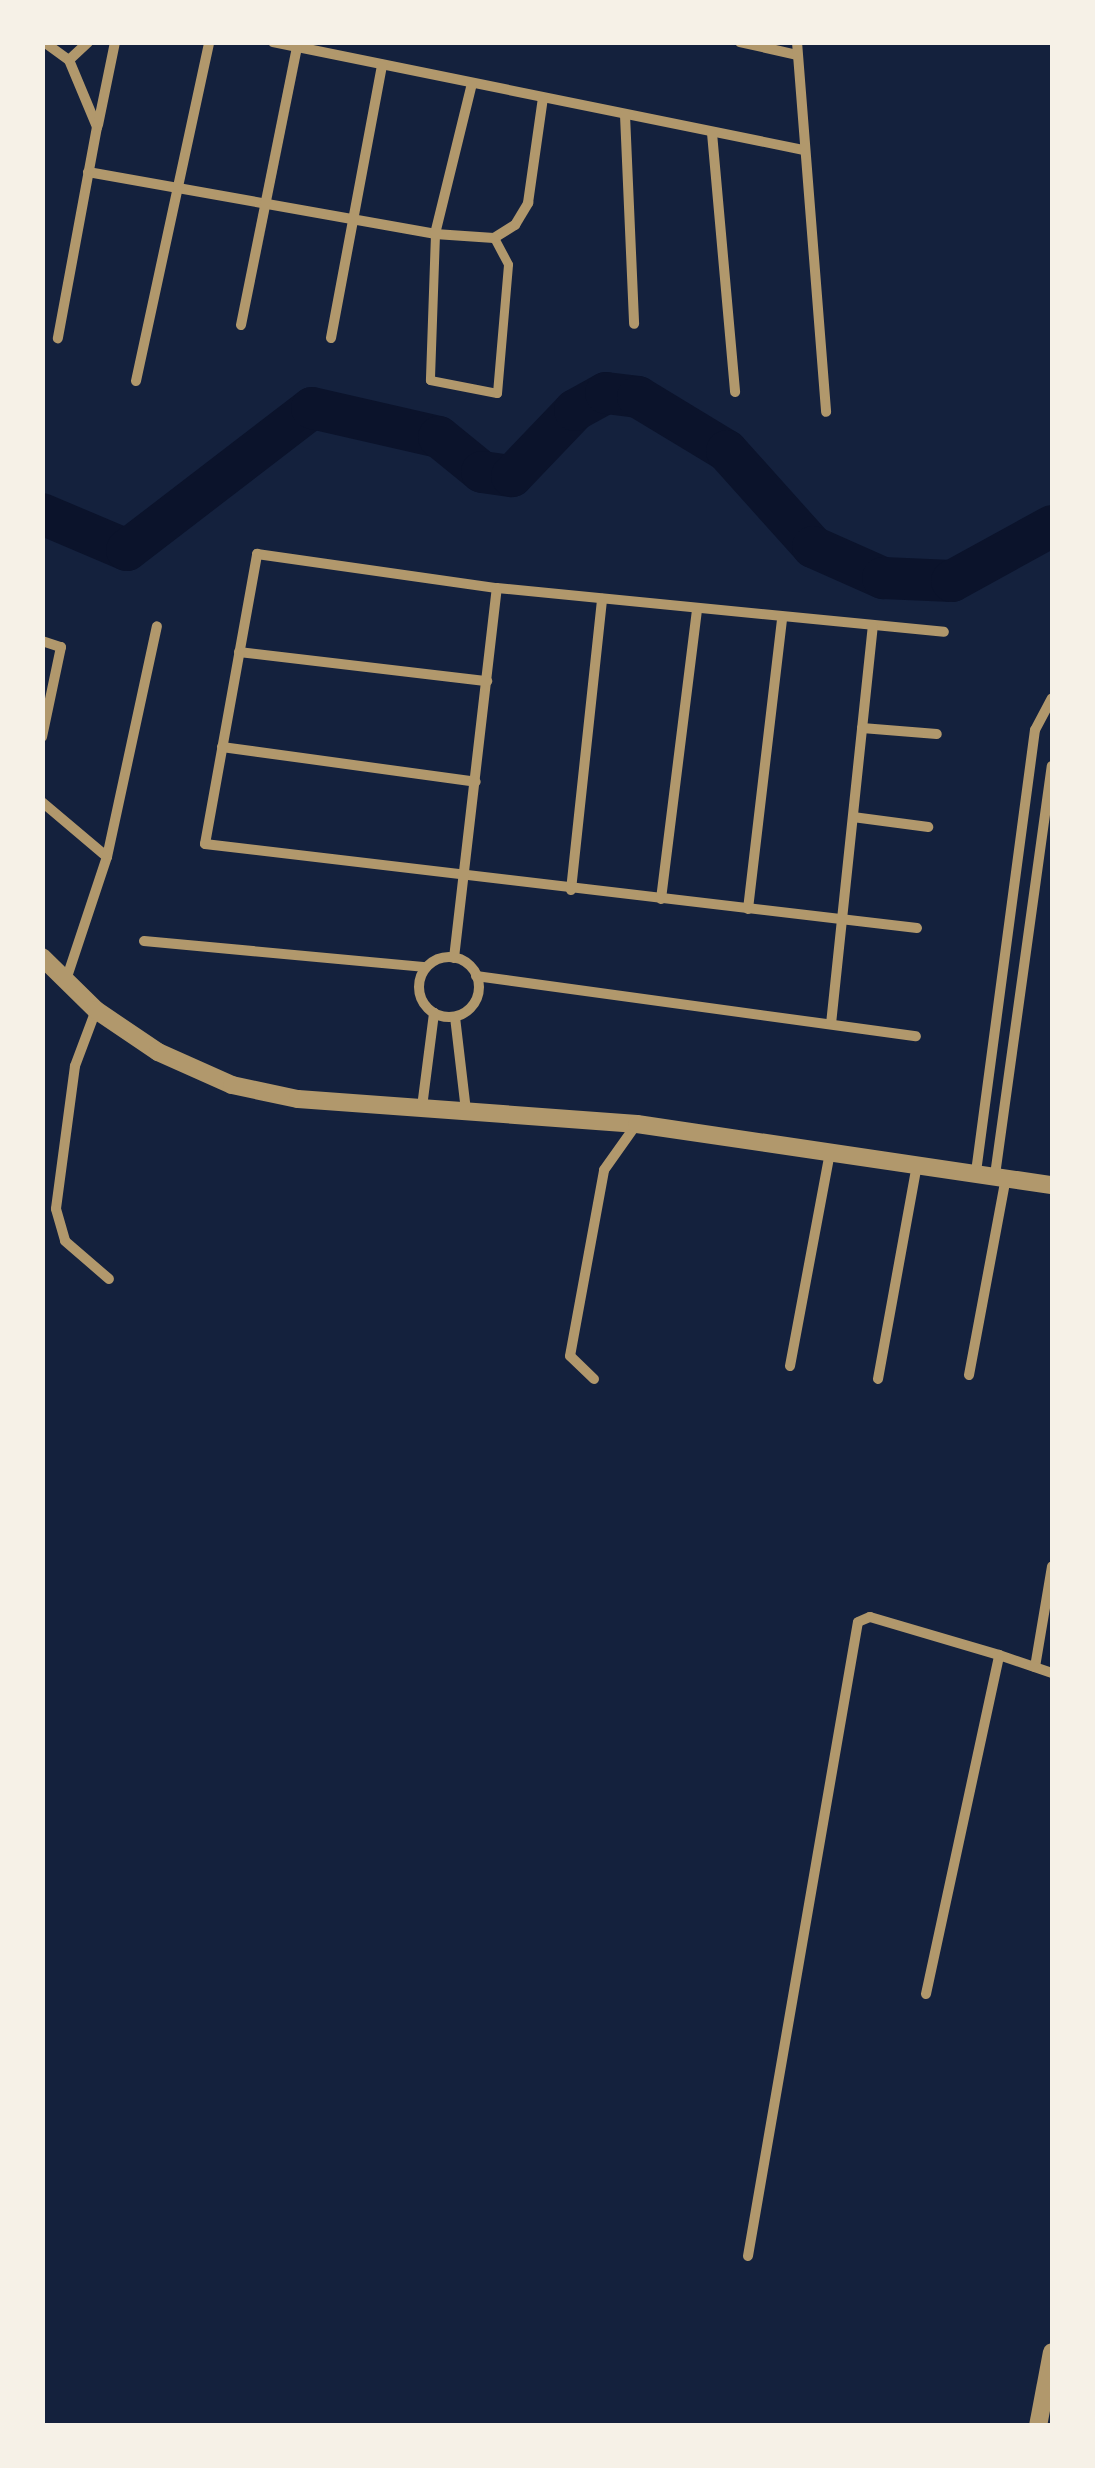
<!DOCTYPE html>
<html>
<head>
<meta charset="utf-8">
<style>
  body { margin:0 }
  #map { position:relative; width:1095px; height:2468px; overflow:hidden; background:#14213d; font-family:"DejaVu Sans",sans-serif }
  div>[style] { position:absolute }
  .river>* { height:42px; margin:-21px; padding:0 21px; transform-origin:21px; border-radius:21px; background:#0b132b }
  .pedestrian>* { height:9px; margin:-4.5px; padding:0 4.5px; transform-origin:4.5px; border-radius:4.5px; background:#b1986c }
  .minor>* { height:10px; margin:-5px; padding:0 5px; transform-origin:5px; border-radius:5px; background:#b1986c }
  .minor>.ring { margin:-5px; padding:0; box-sizing:content-box; background:none; border:10px solid #b1986c; border-radius:50% }
  .tertiary>* { height:18px; margin:-9px; padding:0 9px; transform-origin:9px; border-radius:9px; background:#b1986c }
  span { translate:-50% -50%; white-space:nowrap; text-align:center; line-height:1.15; -webkit-text-stroke:10px #f6f1e7; paint-order:stroke }
  .frame { position:absolute; inset:0; border:45px solid #f6f1e7; pointer-events:none }
</style>
</head>
<body>
<div id="map">
  <div class="river">
    <div style="left:42px;top:514px;width:92px;rotate:23deg"></div>
    <div style="left:127px;top:550px;width:233px;rotate:-37.5deg"></div>
    <div style="left:312px;top:408px;width:130px;rotate:12.9deg"></div>
    <div style="left:439px;top:437px;width:55px;rotate:39.1deg"></div>
    <div style="left:482px;top:472px;width:30px;rotate:8deg"></div>
    <div style="left:512px;top:476px;width:91px;rotate:-46.3deg"></div>
    <div style="left:575px;top:410px;width:35px;rotate:-29deg"></div>
    <div style="left:606px;top:393px;width:32px;rotate:7deg"></div>
    <div style="left:638px;top:397px;width:104px;rotate:31.2deg"></div>
    <div style="left:727px;top:451px;width:129px;rotate:48.1deg"></div>
    <div style="left:813px;top:547px;width:77px;rotate:23.9deg"></div>
    <div style="left:883px;top:578px;width:69px;rotate:2.5deg"></div>
    <div style="left:952px;top:581px;width:114px;rotate:-28.8deg"></div>
  </div>
  <div class="pedestrian">
    <div style="left:435px;top:234px;width:146px;rotate:92deg"></div>
    <div style="left:430px;top:380px;width:68px;rotate:11deg"></div>
    <div style="left:497px;top:393px;width:129px;rotate:-85.1deg"></div>
    <div style="left:508px;top:264px;width:30px;rotate:-118deg"></div>
  </div>
  <div class="minor">
    <div style="left:44px;top:42px;width:31px;rotate:36deg"></div>
    <div style="left:69px;top:60px;width:73px;rotate:67.3deg"></div>
    <div style="left:97px;top:127px;width:215px;rotate:100.5deg"></div>
    <div style="left:273px;top:42px;width:542px;rotate:11.5deg"></div>
    <div style="left:740px;top:42px;width:58px;rotate:12.8deg"></div>
    <div style="left:797px;top:42px;width:371px;rotate:85.5deg"></div>
    <div style="left:69px;top:60px;width:26px;rotate:-43deg"></div>
    <div style="left:625px;top:115px;width:209px;rotate:87.5deg"></div>
    <div style="left:98px;top:125px;width:85px;rotate:-78.4deg"></div>
    <div style="left:712px;top:133px;width:260px;rotate:84.9deg"></div>
    <div style="left:88px;top:172px;width:352px;rotate:10.1deg"></div>
    <div style="left:435px;top:234px;width:59px;rotate:3.9deg"></div>
    <div style="left:494px;top:238px;width:25px;rotate:-32deg"></div>
    <div style="left:515px;top:225px;width:26px;rotate:-59deg"></div>
    <div style="left:528px;top:203px;width:106px;rotate:-81.9deg"></div>
    <div style="left:435px;top:234px;width:155px;rotate:-76.2deg"></div>
    <div style="left:241px;top:325px;width:284px;rotate:-78.6deg"></div>
    <div style="left:331px;top:338px;width:278px;rotate:-79.4deg"></div>
    <div style="left:136px;top:381px;width:347px;rotate:-77.8deg"></div>
    <div style="left:42px;top:641px;width:20px;rotate:18deg"></div>
    <div style="left:61px;top:647px;width:92px;rotate:101.9deg"></div>
    <div style="left:239px;top:652px;width:250px;rotate:6.7deg"></div>
    <div style="left:862px;top:728px;width:75px;rotate:4.6deg"></div>
    <div style="left:222px;top:747px;width:256px;rotate:7.8deg"></div>
    <div style="left:42px;top:802px;width:85px;rotate:40.2deg"></div>
    <div style="left:853px;top:817px;width:76px;rotate:7.6deg"></div>
    <div style="left:571px;top:890px;width:293px;rotate:-83.9deg"></div>
    <div style="left:661px;top:899px;width:292px;rotate:-82.9deg"></div>
    <div style="left:748px;top:909px;width:293px;rotate:-83.3deg"></div>
    <div style="left:917px;top:928px;width:717px;rotate:-173.27deg"></div>
    <div style="left:205px;top:844px;width:295px;rotate:-79.8deg"></div>
    <div style="left:257px;top:554px;width:242px;rotate:8.1deg"></div>
    <div style="left:497px;top:588px;width:449px;rotate:5.6deg"></div>
    <div style="left:144px;top:941px;width:283px;rotate:5.3deg"></div>
    <div class="ring" style="left:419px;top:957px;width:50px;height:50px"></div>
    <div style="left:454px;top:958px;width:372px;rotate:-83.4deg"></div>
    <div style="left:476px;top:976px;width:444px;rotate:7.8deg"></div>
    <div style="left:66px;top:980px;width:130px;rotate:-71.6deg"></div>
    <div style="left:107px;top:857px;width:236px;rotate:-77.8deg"></div>
    <div style="left:96px;top:1010px;width:60px;rotate:110.6deg"></div>
    <div style="left:75px;top:1066px;width:144px;rotate:97.6deg"></div>
    <div style="left:56px;top:1209px;width:33px;rotate:74deg"></div>
    <div style="left:65px;top:1241px;width:58px;rotate:40.8deg"></div>
    <div style="left:455px;top:1017px;width:94px;rotate:83.3deg"></div>
    <div style="left:831px;top:1024px;width:399px;rotate:-84deg"></div>
    <div style="left:422px;top:1107px;width:95px;rotate:-82.7deg"></div>
    <div style="left:976px;top:1172px;width:446px;rotate:-82.4deg"></div>
    <div style="left:1035px;top:730px;width:36px;rotate:-62deg"></div>
    <div style="left:995px;top:1175px;width:413px;rotate:-82.1deg"></div>
    <div style="left:790px;top:1366px;width:218px;rotate:-79.4deg"></div>
    <div style="left:969px;top:1375px;width:201px;rotate:-79.4deg"></div>
    <div style="left:594px;top:1379px;width:33px;rotate:-136deg"></div>
    <div style="left:570px;top:1356px;width:189px;rotate:-79.6deg"></div>
    <div style="left:604px;top:1170px;width:55px;rotate:-54.6deg"></div>
    <div style="left:878px;top:1379px;width:219px;rotate:-79.7deg"></div>
    <div style="left:1035px;top:1667px;width:102px;rotate:-80.4deg"></div>
    <div style="left:926px;top:1994px;width:347px;rotate:-77.8deg"></div>
    <div style="left:999px;top:1655px;width:56px;rotate:18.8deg"></div>
    <div style="left:748px;top:2256px;width:643px;rotate:-80.16deg"></div>
    <div style="left:858px;top:1622px;width:13px;rotate:-23deg"></div>
    <div style="left:870px;top:1617px;width:134px;rotate:16.4deg"></div>
  </div>
  <div class="tertiary">
    <div style="left:42px;top:957px;width:76px;rotate:44.5deg"></div>
    <div style="left:96px;top:1010px;width:75px;rotate:34.1deg"></div>
    <div style="left:158px;top:1052px;width:81px;rotate:24deg"></div>
    <div style="left:232px;top:1085px;width:67px;rotate:12deg"></div>
    <div style="left:298px;top:1099px;width:340px;rotate:4.2deg"></div>
    <div style="left:637px;top:1124px;width:419px;rotate:8.4deg"></div>
    <div style="left:1038px;top:2426px;width:75px;rotate:-79.3deg"></div>
  </div>
  <div class="frame"></div>
</div>
</body>
</html>
